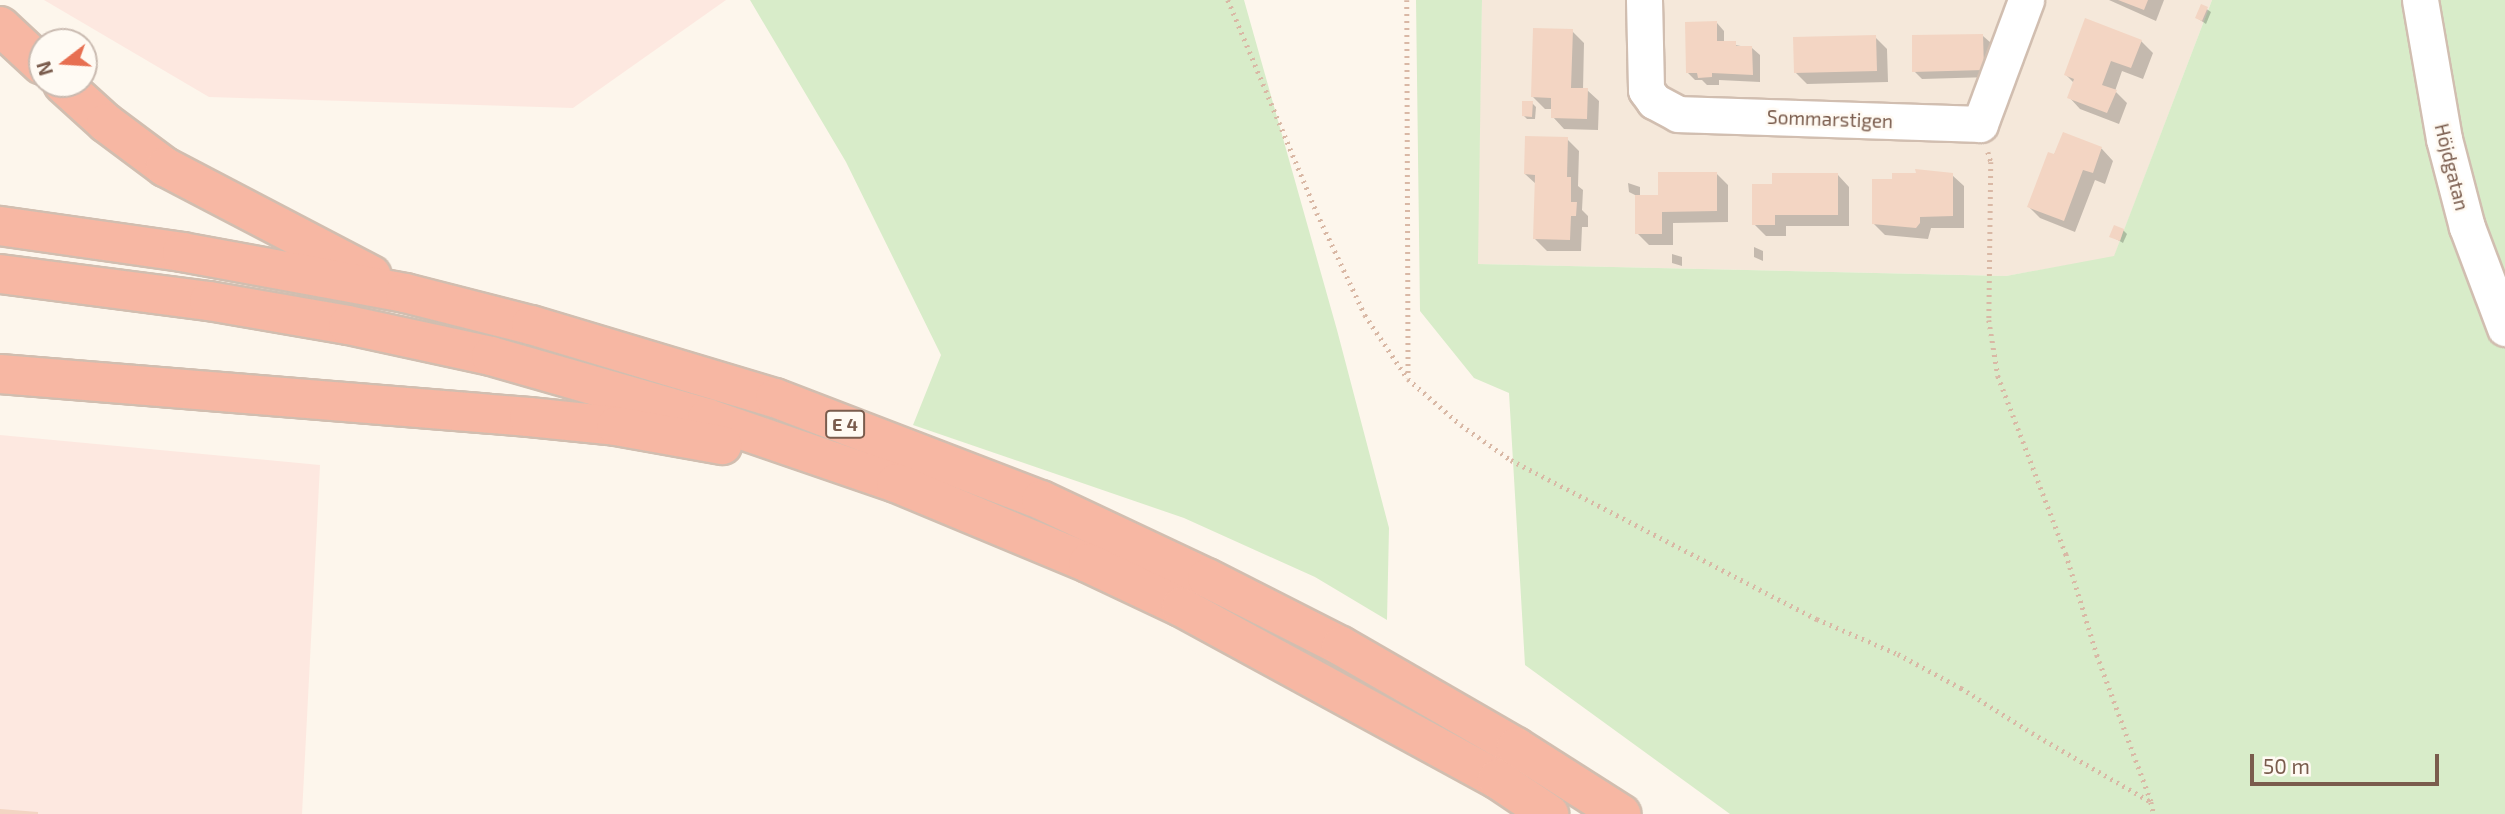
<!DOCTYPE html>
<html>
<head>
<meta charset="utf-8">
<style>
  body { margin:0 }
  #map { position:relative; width:2505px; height:814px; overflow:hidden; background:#fdf6ec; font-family:"Exo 2",sans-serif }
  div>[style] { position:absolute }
  .residential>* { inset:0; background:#f5e8da }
  .commercial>* { inset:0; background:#fde8e0 }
  .green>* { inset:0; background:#d8ecc9 }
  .shadow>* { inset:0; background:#0003 }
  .building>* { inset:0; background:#f3d5c3 }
  .path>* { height:4.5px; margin-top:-2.25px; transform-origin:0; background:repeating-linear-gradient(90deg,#d9b8a5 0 2px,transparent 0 7px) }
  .roads { filter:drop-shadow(2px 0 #d1beb0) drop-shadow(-2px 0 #d1beb0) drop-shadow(0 2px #d1beb0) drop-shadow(0 -2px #d1beb0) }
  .minor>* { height:35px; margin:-17.5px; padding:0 17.5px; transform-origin:17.5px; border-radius:17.5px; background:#fff }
  .highway>* { height:38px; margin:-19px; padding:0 19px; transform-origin:19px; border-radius:19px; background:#f7b7a3 }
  span { translate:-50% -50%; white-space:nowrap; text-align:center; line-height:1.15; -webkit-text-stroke:5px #fffaf3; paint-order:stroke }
  .shield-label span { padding:2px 5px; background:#fffaf3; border:2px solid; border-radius:5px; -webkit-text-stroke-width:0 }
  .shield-label { font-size:18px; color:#7a5c4d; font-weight:700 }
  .street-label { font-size:19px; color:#7a5c4d }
  .north { position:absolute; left:28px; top:28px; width:70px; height:70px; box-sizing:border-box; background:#fffaf3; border:2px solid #cabbb1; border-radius:50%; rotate:253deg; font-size:19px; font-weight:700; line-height:28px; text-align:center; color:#7a5c4d }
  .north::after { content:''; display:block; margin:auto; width:24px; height:32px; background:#e76f51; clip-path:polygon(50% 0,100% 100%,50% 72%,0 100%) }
  .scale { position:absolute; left:2250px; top:754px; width:189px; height:32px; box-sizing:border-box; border:4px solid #7a5c4d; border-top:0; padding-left:9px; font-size:21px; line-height:24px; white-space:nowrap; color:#7a5c4d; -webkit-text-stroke:5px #fffaf3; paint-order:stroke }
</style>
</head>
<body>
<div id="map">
  <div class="residential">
    <div style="clip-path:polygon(1482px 0,2212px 0,2114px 257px,2006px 276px,1477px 264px)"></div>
  </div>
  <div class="commercial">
    <div style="clip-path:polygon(44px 0,726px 0,573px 108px,209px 97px)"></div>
    <div style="clip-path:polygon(0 435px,320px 465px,302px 814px,0 814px)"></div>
  </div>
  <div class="green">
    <div style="clip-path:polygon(750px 0,1244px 0,1337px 330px,1389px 528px,1387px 620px,1315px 577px,1184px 518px,913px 425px,941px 355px,846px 162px)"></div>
    <div style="clip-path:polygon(1416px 0,1482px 0,1478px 264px,2006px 276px,2114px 256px,2212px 0,2505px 0,2505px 814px,1730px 814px,1525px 665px,1509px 393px,1474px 378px,1420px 311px)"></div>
  </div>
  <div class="shadow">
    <div style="clip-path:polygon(2109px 0,2164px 0,2156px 21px)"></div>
    <div style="clip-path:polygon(2202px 6px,2211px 12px,2206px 24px,2197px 18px)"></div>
    <div style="clip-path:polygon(1717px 23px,1724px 31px,1724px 43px,1752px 48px,1760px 55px,1760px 82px,1719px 80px,1719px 85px,1707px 85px,1702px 80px,1695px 80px,1687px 72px)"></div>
    <div style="clip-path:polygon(1572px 31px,1584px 43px,1583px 90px,1587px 90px,1599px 101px,1598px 130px,1564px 129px,1553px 117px,1553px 109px,1545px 109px,1533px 97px)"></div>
    <div style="clip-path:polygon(1983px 36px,1991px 43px,1991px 77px,1922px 79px,1914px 71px)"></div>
    <div style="clip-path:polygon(1875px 37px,1887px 49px,1888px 82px,1807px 84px,1795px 72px)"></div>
    <div style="clip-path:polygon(2141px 41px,2153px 53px,2143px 79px,2122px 71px,2115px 91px,2127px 103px,2119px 124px,2080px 109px,2069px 97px,2074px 83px,2066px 75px)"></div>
    <div style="clip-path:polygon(1532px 103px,1536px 107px,1535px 119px,1527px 119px,1524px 116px)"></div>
    <div style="clip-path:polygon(2064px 134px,2102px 149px,2113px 161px,2105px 184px,2095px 180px,2075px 232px,2040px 218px,2029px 207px)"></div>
    <div style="clip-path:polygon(1567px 139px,1579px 151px,1578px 186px,1583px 190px,1582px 210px,1588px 216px,1588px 227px,1582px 227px,1581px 251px,1547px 251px,1535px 239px,1536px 184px,1525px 174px)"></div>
    <div style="clip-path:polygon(1716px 173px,1728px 185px,1728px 222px,1673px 223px,1673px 245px,1649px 245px,1637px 233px,1637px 196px,1629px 192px,1628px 183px,1640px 187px,1640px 196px,1660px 196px)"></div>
    <div style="clip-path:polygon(1838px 175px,1849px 187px,1849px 226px,1786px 226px,1786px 236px,1766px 236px,1754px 224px,1773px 185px)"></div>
    <div style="clip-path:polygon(1918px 175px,1952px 175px,1964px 186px,1964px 228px,1931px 228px,1928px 239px,1885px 235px,1873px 223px,1894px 180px)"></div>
    <div style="clip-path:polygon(2123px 230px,2127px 234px,2123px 243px,2111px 236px)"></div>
    <div style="clip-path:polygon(1754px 247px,1763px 251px,1763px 261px,1754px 257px)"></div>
    <div style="clip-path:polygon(1672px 254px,1682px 257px,1682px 266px,1672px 263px)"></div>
  </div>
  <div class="building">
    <div style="clip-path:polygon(2118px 0,2148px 0,2144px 10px)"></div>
    <div style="clip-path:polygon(2201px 4px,2208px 7px,2202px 21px,2195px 18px)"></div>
    <div style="clip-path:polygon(2085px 18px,2142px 40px,2131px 68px,2111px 61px,2102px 85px,2117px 90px,2107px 113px,2067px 98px,2074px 79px,2064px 75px)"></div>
    <div style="clip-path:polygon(1717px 21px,1717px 41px,1736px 41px,1736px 46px,1752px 46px,1753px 75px,1712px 73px,1712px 77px,1698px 78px,1697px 73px,1686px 73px,1685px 22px)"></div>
    <div style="clip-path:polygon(1533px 28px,1573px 29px,1571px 88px,1588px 88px,1587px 119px,1551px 118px,1551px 98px,1531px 97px)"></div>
    <div style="clip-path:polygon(1983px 34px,1984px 70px,1912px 72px,1912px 35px)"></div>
    <div style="clip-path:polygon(1876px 35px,1877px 71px,1794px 73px,1793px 37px)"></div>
    <div style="clip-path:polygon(1522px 101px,1533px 101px,1532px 117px,1522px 116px)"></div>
    <div style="clip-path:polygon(2063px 132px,2102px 147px,2093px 173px,2083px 170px,2064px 221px,2027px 207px,2048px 152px,2054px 154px)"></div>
    <div style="clip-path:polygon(1525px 136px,1568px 137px,1567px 177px,1571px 177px,1571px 202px,1577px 202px,1576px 216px,1571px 216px,1570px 240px,1533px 239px,1535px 175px,1524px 174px)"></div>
    <div style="clip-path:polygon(1915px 169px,1953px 173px,1953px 216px,1920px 217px,1920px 223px,1916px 228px,1872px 224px,1872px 179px,1892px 179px,1892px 173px,1916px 173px)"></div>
    <div style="clip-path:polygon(1658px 172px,1717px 172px,1717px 211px,1662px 212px,1662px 234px,1635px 234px,1635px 195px,1658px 195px)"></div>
    <div style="clip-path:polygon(1772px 173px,1838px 173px,1838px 215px,1775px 215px,1775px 225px,1752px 225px,1752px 184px,1772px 184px)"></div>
    <div style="clip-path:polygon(2114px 225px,2124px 229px,2120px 241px,2109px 237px)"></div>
    <div style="clip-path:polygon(0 809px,38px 812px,38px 814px,0 814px)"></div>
  </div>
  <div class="path">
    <div style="left:1228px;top:0;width:231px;rotate:67.3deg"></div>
    <div style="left:1317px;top:213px;width:113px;rotate:64.8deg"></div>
    <div style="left:1365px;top:315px;width:77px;rotate:56.1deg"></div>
    <div style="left:1408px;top:379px;width:70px;rotate:41deg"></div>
    <div style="left:1461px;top:425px;width:61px;rotate:35deg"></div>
    <div style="left:1511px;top:460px;width:345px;rotate:27.5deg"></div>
    <div style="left:1817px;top:619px;width:88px;rotate:23.4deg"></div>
    <div style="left:1898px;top:654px;width:72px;rotate:28.4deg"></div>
    <div style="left:1961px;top:688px;width:84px;rotate:32.4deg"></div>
    <div style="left:2032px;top:733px;width:138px;rotate:30.1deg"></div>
    <div style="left:2151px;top:802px;width:12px;rotate:76deg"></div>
    <div style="left:1407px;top:0;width:378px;rotate:89.8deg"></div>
    <div style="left:1988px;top:152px;width:10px;rotate:73deg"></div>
    <div style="left:1991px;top:162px;width:158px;rotate:90.7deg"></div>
    <div style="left:1989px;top:320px;width:57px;rotate:80.9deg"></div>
    <div style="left:1998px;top:376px;width:191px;rotate:69.1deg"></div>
    <div style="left:2066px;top:554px;width:106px;rotate:72.9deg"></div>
    <div style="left:2097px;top:655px;width:156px;rotate:69.7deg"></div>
  </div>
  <div class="roads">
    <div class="minor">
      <div style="left:1644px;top:0;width:90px;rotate:88.7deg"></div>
      <div style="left:1646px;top:90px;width:14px;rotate:54deg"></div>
      <div style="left:1654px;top:101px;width:27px;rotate:28deg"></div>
      <div style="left:1678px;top:114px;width:302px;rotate:1.9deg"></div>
      <div style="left:1980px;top:124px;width:132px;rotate:-69.6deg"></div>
      <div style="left:2420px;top:0;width:141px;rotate:80.2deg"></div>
      <div style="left:2444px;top:139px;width:91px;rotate:75.4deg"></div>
      <div style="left:2467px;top:227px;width:108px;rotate:69.4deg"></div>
    </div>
    <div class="highway">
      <div style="left:0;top:26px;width:57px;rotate:42.9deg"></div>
      <div style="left:63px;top:84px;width:58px;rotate:42.2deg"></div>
      <div style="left:106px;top:123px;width:74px;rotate:36.7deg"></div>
      <div style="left:165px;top:167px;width:233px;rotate:27.6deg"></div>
      <div style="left:0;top:226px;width:184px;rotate:8.1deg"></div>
      <div style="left:182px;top:252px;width:227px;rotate:10.4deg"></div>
      <div style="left:405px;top:293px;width:130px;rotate:14.3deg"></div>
      <div style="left:531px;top:325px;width:255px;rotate:16.7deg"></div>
      <div style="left:775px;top:398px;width:285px;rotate:21deg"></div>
      <div style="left:1041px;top:500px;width:183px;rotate:25.2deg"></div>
      <div style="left:1207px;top:578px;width:150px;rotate:26.9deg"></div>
      <div style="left:1341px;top:646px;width:202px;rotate:30deg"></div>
      <div style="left:1516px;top:747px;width:125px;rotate:32.5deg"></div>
      <div style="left:0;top:274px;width:211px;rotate:7.4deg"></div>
      <div style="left:209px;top:301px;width:141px;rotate:9.8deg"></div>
      <div style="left:348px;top:325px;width:146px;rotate:12.2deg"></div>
      <div style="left:491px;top:356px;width:225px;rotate:16deg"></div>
      <div style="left:707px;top:418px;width:200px;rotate:19deg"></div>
      <div style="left:896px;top:483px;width:208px;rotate:22.6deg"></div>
      <div style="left:1088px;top:563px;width:103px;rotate:25.3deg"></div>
      <div style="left:1181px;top:607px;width:360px;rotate:28.6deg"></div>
      <div style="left:1497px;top:779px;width:63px;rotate:33.9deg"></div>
      <div style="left:0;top:374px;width:531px;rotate:4.65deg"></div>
      <div style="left:529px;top:417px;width:87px;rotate:5.9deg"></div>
      <div style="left:616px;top:426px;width:108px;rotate:10.2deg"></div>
    </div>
  </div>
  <div class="shield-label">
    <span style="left:845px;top:424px">E 4</span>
  </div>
  <div class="street-label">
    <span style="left:1830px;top:119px;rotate:2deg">Sommarstigen</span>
    <span style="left:2452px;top:167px;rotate:76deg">Höjdgatan</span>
  </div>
  <div class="north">N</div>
  <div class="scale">50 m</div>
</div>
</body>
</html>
